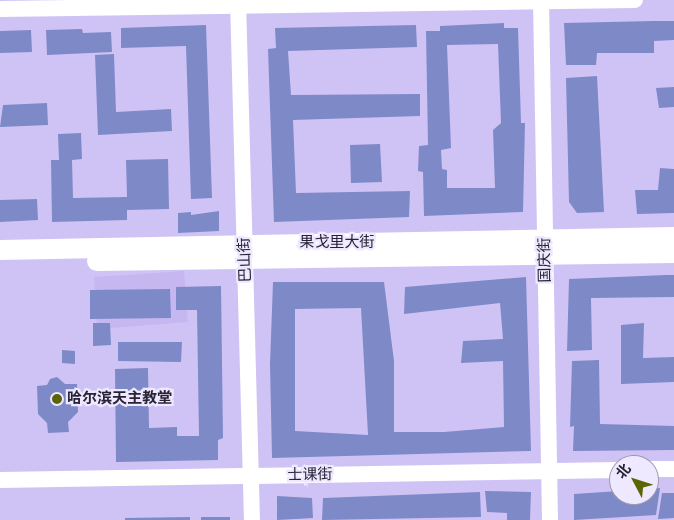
<!DOCTYPE html>
<html>
<head>
<meta charset="utf-8">
<style>
  body { margin:0 }
  #map { position:relative; width:674px; height:520px; overflow:hidden; background:#cfc3f6; font-family:Roboto,"Noto Sans SC",sans-serif }
  div>[style] { position:absolute }
  .built>* { inset:0; background:#c6b7f1 }
  .building>* { inset:0; background:#7e89c8 }
  .minor>* { height:16px; margin:-8px; padding:0 8px; transform-origin:8px; border-radius:8px; background:#fff }
  .major>* { height:20px; margin:-10px; padding:0 10px; transform-origin:10px; border-radius:10px; background:#fff }
  .dots>* { width:14px; height:14px; translate:-50% -50%; box-sizing:border-box; border:2px solid #eee9fe; border-radius:50% }
  span { translate:-50% -50%; white-space:nowrap; text-align:center; line-height:1.15; -webkit-text-stroke:4.5px #eee9fe; paint-order:stroke }
  .street-label { font-size:15px; color:#272235 }
  .poi-label { font-size:15px; color:#272235; font-weight:700 }
  .left { translate:0 -50%; text-align:left }
  .north { position:absolute; left:609px; top:455px; width:50px; height:50px; box-sizing:border-box; background:#eee9fe; border:1px solid #9e99ae; border-radius:50%; rotate:310deg; font-size:14px; font-weight:700; line-height:20px; text-align:center; color:#272235 }
  .north::after { content:''; display:block; margin:auto; width:18px; height:22px; background:#5a6405; clip-path:polygon(50% 0,100% 100%,50% 72%,0 100%) }
</style>
</head>
<body>
<div id="map">
  <div class="built">
    <div style="clip-path:polygon(184px 271px,188px 322px,97px 329px,94px 277px)"></div>
  </div>
  <div class="building">
    <div style="clip-path:polygon(654px 21px,674px 21px,674px 40px,654px 41px,654px 53px,597px 53px,596px 65px,566px 65px,564px 23px)"></div>
    <div style="clip-path:polygon(evenodd,504px 23px,504px 28px,518px 28px,521px 123px,525px 123px,523px 212px,424px 216px,423px 172px,418px 171px,419px 146px,428px 145px,426px 31px,440px 31px,440px 26px,504px 23px,498px 44px,501px 123px,493px 130px,495px 188px,447px 188px,447px 170px,442px 169px,441px 150px,451px 148px,447px 45px,498px 44px)"></div>
    <div style="clip-path:polygon(206px 25px,212px 198px,191px 199px,186px 46px,121px 48px,121px 28px)"></div>
    <div style="clip-path:polygon(416px 25px,417px 47px,288px 51px,291px 95px,420px 94px,420px 116px,293px 120px,296px 193px,410px 191px,409px 217px,274px 222px,268px 49px,276px 48px,275px 28px)"></div>
    <div style="clip-path:polygon(82px 29px,83px 33px,111px 32px,112px 52px,47px 55px,46px 30px)"></div>
    <div style="clip-path:polygon(31px 30px,32px 52px,0 53px,0 31px)"></div>
    <div style="clip-path:polygon(114px 54px,116px 112px,171px 109px,172px 131px,98px 135px,95px 55px)"></div>
    <div style="clip-path:polygon(597px 76px,604px 212px,577px 213px,569px 202px,566px 78px)"></div>
    <div style="clip-path:polygon(674px 87px,674px 107px,659px 108px,656px 88px)"></div>
    <div style="clip-path:polygon(47px 103px,48px 125px,0 127px,3px 105px)"></div>
    <div style="clip-path:polygon(81px 133px,82px 159px,72px 160px,73px 198px,127px 197px,126px 160px,168px 159px,169px 209px,127px 210px,127px 220px,52px 222px,51px 160px,59px 160px,58px 134px)"></div>
    <div style="clip-path:polygon(380px 144px,382px 182px,351px 183px,350px 145px)"></div>
    <div style="clip-path:polygon(660px 168px,674px 169px,674px 213px,637px 214px,635px 190px,658px 190px)"></div>
    <div style="clip-path:polygon(37px 199px,38px 220px,0 222px,0 200px)"></div>
    <div style="clip-path:polygon(219px 211px,219px 231px,178px 233px,178px 213px,191px 212px,191px 215px)"></div>
    <div style="clip-path:polygon(666px 275px,674px 275px,674px 297px,591px 298px,592px 350px,567px 351px,569px 279px)"></div>
    <div style="clip-path:polygon(evenodd,526px 277px,531px 451px,272px 458px,270px 364px,273px 282px,384px 282px,394px 361px,394px 432px,444px 432px,504px 427px,503px 361px,461px 363px,463px 341px,503px 339px,500px 303px,404px 314px,405px 287px,526px 277px,361px 308px,368px 435px,295px 431px,295px 309px,361px 308px)"></div>
    <div style="clip-path:polygon(221px 286px,223px 438px,218px 440px,218px 460px,116px 462px,115px 369px,148px 368px,149px 428px,177px 427px,177px 436px,199px 436px,197px 310px,176px 310px,176px 287px)"></div>
    <div style="clip-path:polygon(170px 289px,171px 318px,90px 319px,90px 290px)"></div>
    <div style="clip-path:polygon(93px 323px,110px 323px,111px 345px,93px 346px)"></div>
    <div style="clip-path:polygon(644px 323px,643px 358px,674px 357px,674px 382px,621px 384px,621px 325px)"></div>
    <div style="clip-path:polygon(118px 342px,182px 342px,181px 362px,118px 361px)"></div>
    <div style="clip-path:polygon(62px 350px,75px 351px,75px 364px,62px 363px)"></div>
    <div style="clip-path:polygon(599px 360px,600px 424px,674px 426px,674px 450px,573px 451px,574px 426px,570px 427px,572px 361px)"></div>
    <div style="clip-path:polygon(57px 377px,65px 384px,77px 384px,78px 412px,68px 422px,69px 432px,48px 433px,47px 423px,38px 414px,37px 386px,47px 385px,50px 379px)"></div>
    <div style="clip-path:polygon(660px 488px,656px 515px,574px 520px,574px 494px,619px 491px,619px 495px,649px 495px,649px 489px)"></div>
    <div style="clip-path:polygon(485px 491px,531px 492px,530px 520px,507px 520px,507px 513px,487px 512px)"></div>
    <div style="clip-path:polygon(480px 492px,481px 517px,322px 520px,323px 498px)"></div>
    <div style="clip-path:polygon(662px 493px,674px 493px,674px 518px,658px 519px)"></div>
    <div style="clip-path:polygon(277px 496px,312px 498px,313px 518px,277px 520px)"></div>
    <div style="clip-path:polygon(190px 517px,190px 520px,125px 520px,125px 518px)"></div>
    <div style="clip-path:polygon(201px 517px,230px 517px,230px 520px,201px 520px)"></div>
  </div>
  <div class="minor">
    <div style="left:238px;top:0;width:520px;rotate:88.46deg"></div>
    <div style="left:541px;top:0;width:520px;rotate:89.01deg"></div>
    <div style="left:0;top:9px;width:635px;rotate:-0.81deg"></div>
    <div style="left:649px;top:469px;width:25px"></div>
    <div style="left:0;top:480px;width:619px;rotate:-0.93deg"></div>
  </div>
  <div class="major">
    <div style="left:0;top:250px;width:674px;rotate:-1.1deg"></div>
    <div style="left:97px;top:261px;width:577px;rotate:-0.79deg"></div>
  </div>
  <div class="dots">
    <div style="left:57px;top:399px;background:#5a6405"></div>
  </div>
  <div class="street-label">
    <span style="left:337px;top:243px">果戈里大街</span>
    <span style="left:245px;top:260px;rotate:-92deg">巴山街</span>
    <span style="left:545px;top:260px;rotate:-91deg">国庆街</span>
    <span style="left:310px;top:475px;rotate:-1deg">士课街</span>
  </div>
  <div class="poi-label">
    <span class="left" style="left:67px;top:399px">哈尔滨天主教堂</span>
  </div>
  <div class="north">北</div>
</div>
</body>
</html>
